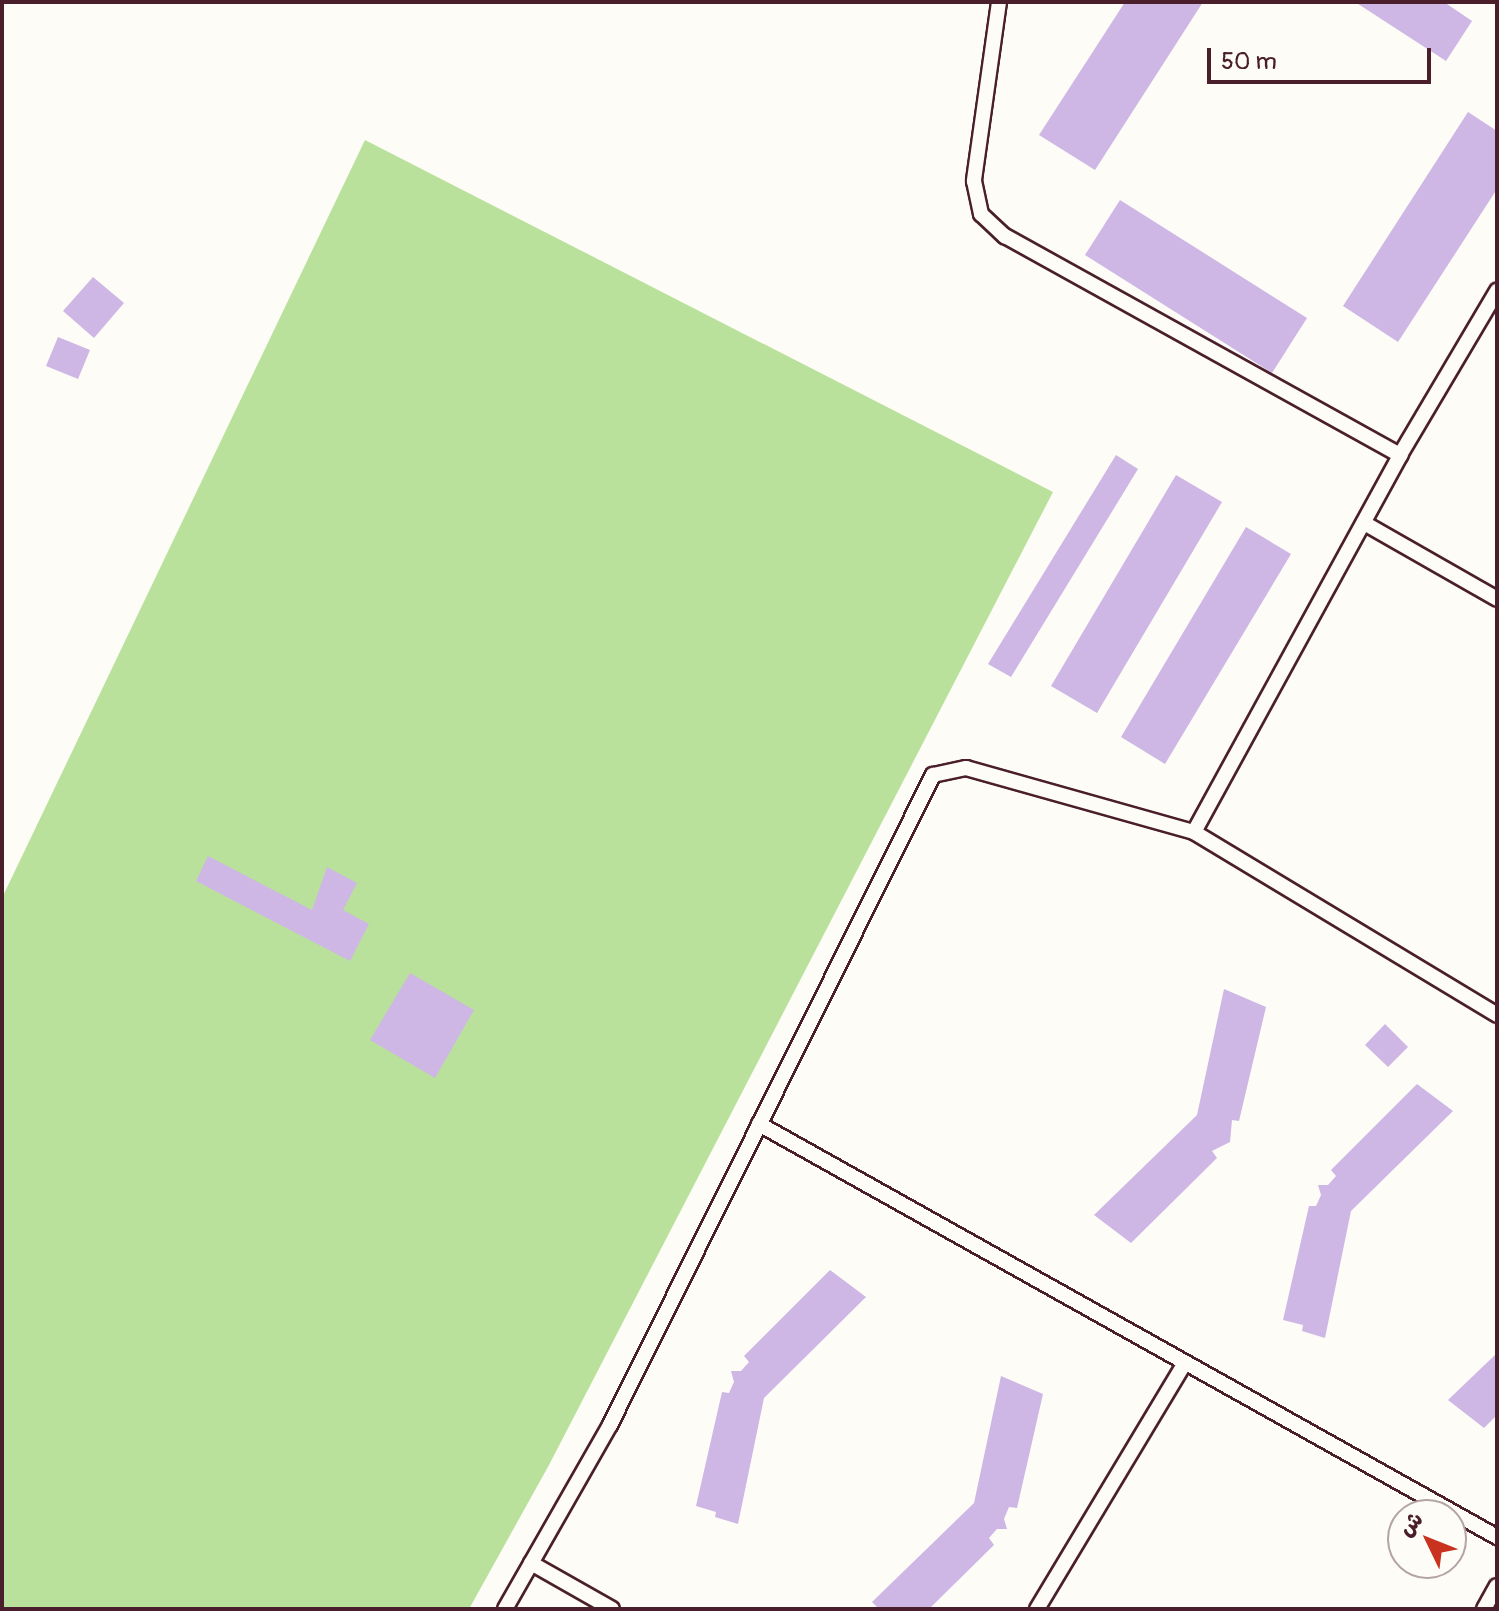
<!DOCTYPE html>
<html>
<head>
<meta charset="utf-8">
<style>
  body { margin:0 }
  #map { position:relative; width:1499px; height:1611px; overflow:hidden; background:#fdfcf7; font-family:Pangolin,"Playpen Sans Arabic",sans-serif }
  div>[style] { position:absolute }
  .green>* { inset:0; background:#bae19c }
  .building>* { inset:0; background:#ceb6e5 }
  .roads { filter:drop-shadow(2px 0 #4a1f2b) drop-shadow(-2px 0 #4a1f2b) drop-shadow(0 2px #4a1f2b) drop-shadow(0 -2px #4a1f2b) }
  .lane>* { height:14px; margin:-7px; padding:0 7px; transform-origin:7px; border-radius:7px; background:#fdfcf7 }
  span { translate:-50% -50%; white-space:nowrap; text-align:center; line-height:1.15; -webkit-text-stroke:8px #fdfcf7; paint-order:stroke }
  .frame { position:absolute; inset:0; border:4px solid #4a1f2b; pointer-events:none }
  .north { position:absolute; left:1387px; top:1499px; width:80px; height:80px; box-sizing:border-box; background:#fdfcf7; border:2px solid #b5a4a5; border-radius:50%; rotate:313deg; font-size:22px; font-weight:700; line-height:32px; text-align:center; color:#4a1f2b }
  .north::after { content:''; display:block; margin:auto; width:28px; height:36px; background:#c8321e; clip-path:polygon(50% 0,100% 100%,50% 72%,0 100%) }
  .scale { position:absolute; left:1207px; top:48px; width:224px; height:36px; box-sizing:border-box; border:4px solid #4a1f2b; border-top:0; padding-left:10px; font-size:24px; line-height:28px; white-space:nowrap; color:#4a1f2b; -webkit-text-stroke:6px #fdfcf7; paint-order:stroke }
</style>
</head>
<body>
<div id="map">
  <div class="green">
    <div style="clip-path:polygon(365px 140px,1053px 492px,549px 1465px,469px 1609px,2px 1609px,2px 898px)"></div>
  </div>
  <div class="building">
    <div style="clip-path:polygon(1125px 2px,1203px 2px,1095px 170px,1039px 135px)"></div>
    <div style="clip-path:polygon(1355px 2px,1444px 2px,1472px 21px,1446px 61px)"></div>
    <div style="clip-path:polygon(1468px 112px,1497px 131px,1497px 189px,1398px 342px,1343px 306px)"></div>
    <div style="clip-path:polygon(1120px 200px,1307px 318px,1272px 373px,1085px 255px)"></div>
    <div style="clip-path:polygon(93px 277px,124px 303px,94px 338px,63px 311px)"></div>
    <div style="clip-path:polygon(58px 337px,90px 350px,78px 379px,46px 366px)"></div>
    <div style="clip-path:polygon(1116px 455px,1138px 469px,1011px 677px,988px 664px)"></div>
    <div style="clip-path:polygon(1176px 475px,1222px 502px,1097px 713px,1051px 686px)"></div>
    <div style="clip-path:polygon(1246px 527px,1291px 554px,1165px 764px,1121px 737px)"></div>
    <div style="clip-path:polygon(208px 856px,312px 910px,327px 867px,357px 883px,343px 910px,369px 924px,350px 961px,196px 881px)"></div>
    <div style="clip-path:polygon(410px 973px,474px 1010px,435px 1078px,370px 1040px)"></div>
    <div style="clip-path:polygon(1224px 989px,1266px 1007px,1239px 1121px,1232px 1120px,1230px 1142px,1212px 1151px,1217px 1158px,1131px 1243px,1094px 1215px,1197px 1115px)"></div>
    <div style="clip-path:polygon(1385px 1024px,1408px 1047px,1388px 1067px,1365px 1045px)"></div>
    <div style="clip-path:polygon(1417px 1084px,1453px 1111px,1351px 1211px,1325px 1338px,1302px 1331px,1303px 1325px,1283px 1320px,1309px 1206px,1316px 1206px,1321px 1195px,1318px 1185px,1328px 1185px,1336px 1176px,1331px 1170px)"></div>
    <div style="clip-path:polygon(830px 1270px,866px 1297px,764px 1398px,738px 1524px,715px 1517px,716px 1512px,696px 1506px,722px 1392px,729px 1393px,734px 1382px,731px 1371px,741px 1371px,749px 1362px,744px 1356px)"></div>
    <div style="clip-path:polygon(1497px 1353px,1497px 1415px,1484px 1428px,1448px 1400px)"></div>
    <div style="clip-path:polygon(1001px 1376px,1043px 1394px,1017px 1508px,1009px 1507px,1004px 1519px,1007px 1529px,997px 1529px,989px 1538px,994px 1545px,929px 1609px,879px 1609px,872px 1602px,974px 1503px)"></div>
  </div>
  <div class="roads">
    <div class="lane">
      <div style="left:999px;top:2px;width:181px;rotate:98deg"></div>
      <div style="left:974px;top:181px;width:34px;rotate:78deg"></div>
      <div style="left:981px;top:214px;width:33px;rotate:43deg"></div>
      <div style="left:1005px;top:236px;width:452px;rotate:29deg"></div>
      <div style="left:1364px;top:523px;width:153px;rotate:29.7deg"></div>
      <div style="left:1194px;top:832px;width:430px;rotate:-61.3deg"></div>
      <div style="left:1400px;top:455px;width:191px;rotate:-59.4deg"></div>
      <div style="left:759px;top:1124px;width:846px;rotate:29.23deg"></div>
      <div style="left:531px;top:1563px;width:93px;rotate:29.6deg"></div>
      <div style="left:505px;top:1609px;width:212px;rotate:-60.3deg"></div>
      <div style="left:610px;top:1425px;width:726px;rotate:-63.58deg"></div>
      <div style="left:933px;top:775px;width:34px;rotate:-12deg"></div>
      <div style="left:966px;top:768px;width:237px;rotate:15.7deg"></div>
      <div style="left:1194px;top:832px;width:354px;rotate:31.1deg"></div>
      <div style="left:1037px;top:1609px;width:287px;rotate:-59deg"></div>
      <div style="left:1484px;top:1609px;width:26px;rotate:-61deg"></div>
    </div>
  </div>
  <div class="frame"></div>
  <div class="north">ش</div>
  <div class="scale">50 m</div>
</div>
</body>
</html>
